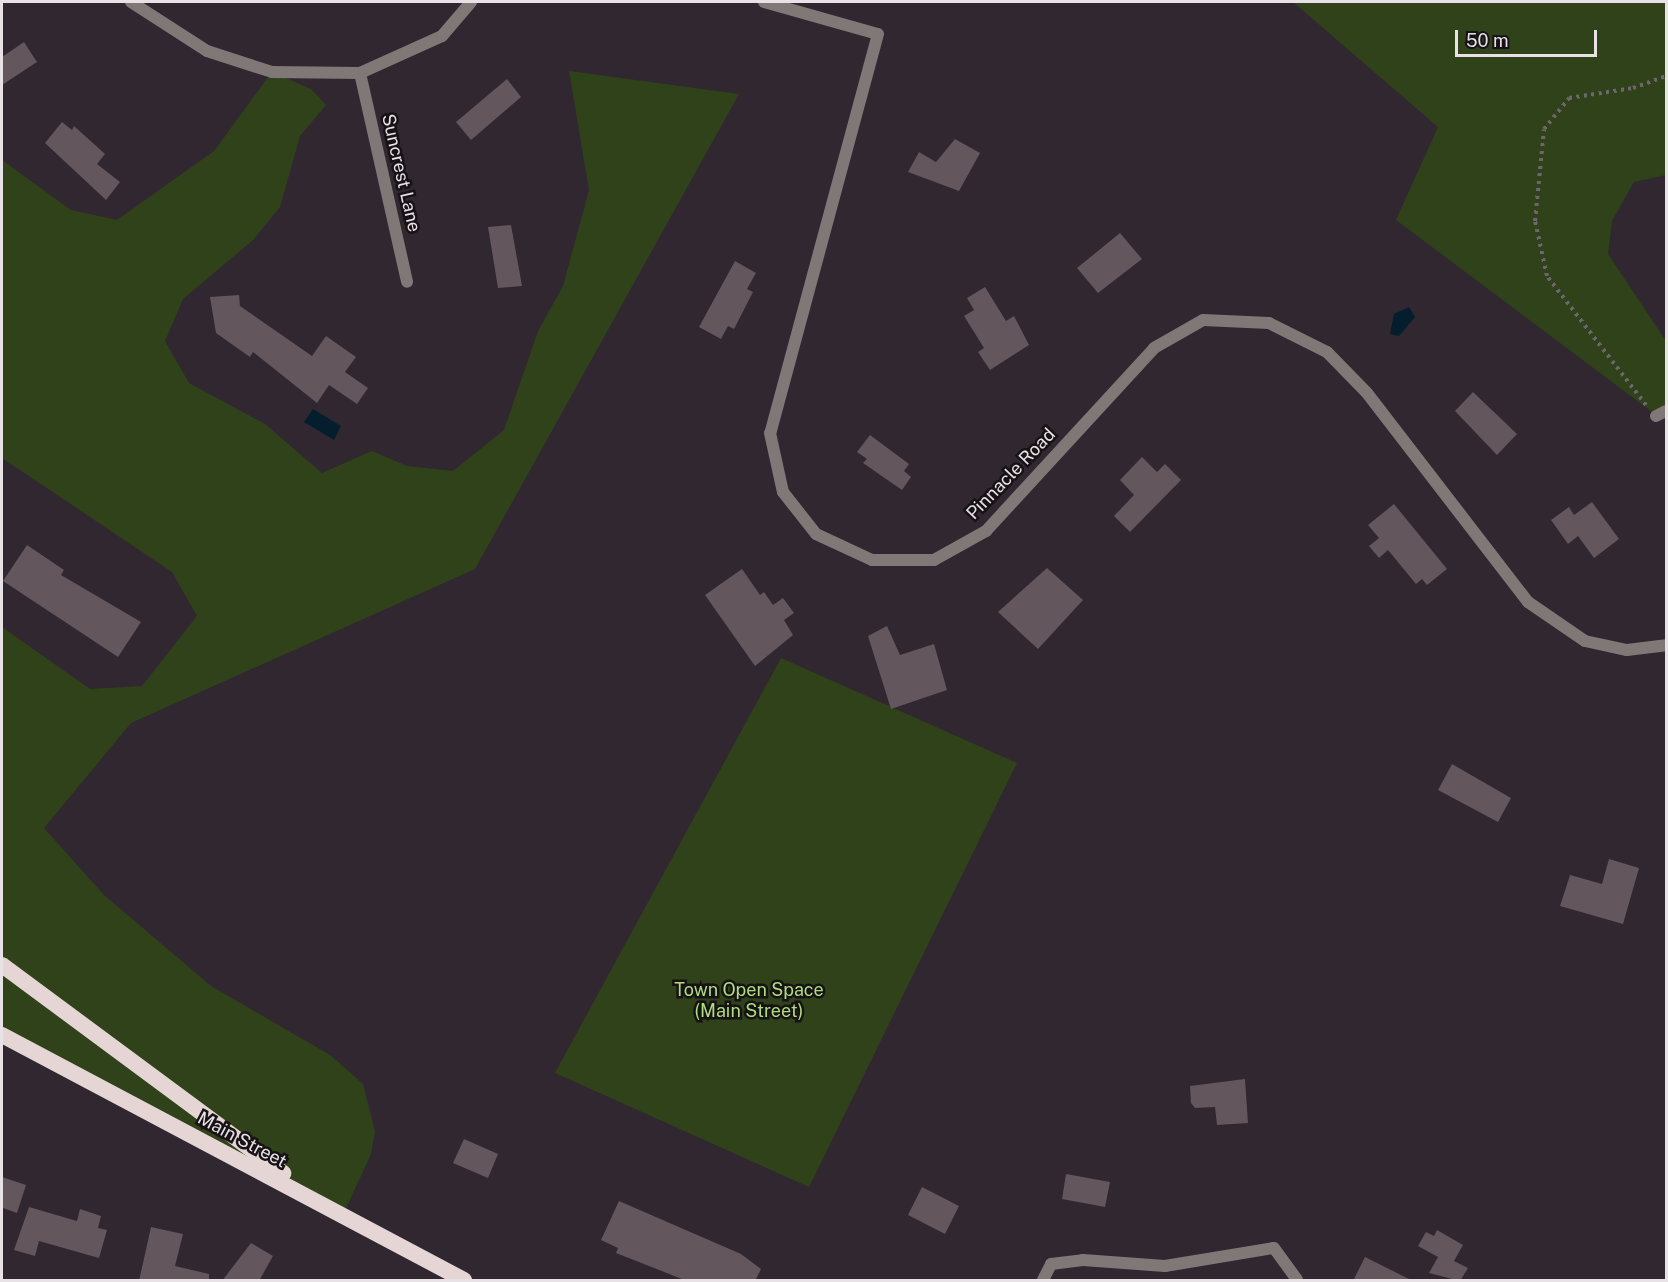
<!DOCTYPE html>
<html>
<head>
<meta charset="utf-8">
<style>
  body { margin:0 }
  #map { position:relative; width:1668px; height:1282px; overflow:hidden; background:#302730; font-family:"Public Sans",sans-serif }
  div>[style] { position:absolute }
  .green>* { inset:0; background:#30421a }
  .water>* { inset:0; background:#041e2d }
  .building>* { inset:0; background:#63565d }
  .path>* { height:4px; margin-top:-2px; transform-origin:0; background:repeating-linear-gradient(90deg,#6e666e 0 3px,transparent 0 7.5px) }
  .minor>* { height:12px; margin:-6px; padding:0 6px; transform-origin:6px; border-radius:6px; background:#7f7877 }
  .trunk>* { height:16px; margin:-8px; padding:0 8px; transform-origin:8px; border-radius:8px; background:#e5d5d4 }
  span { translate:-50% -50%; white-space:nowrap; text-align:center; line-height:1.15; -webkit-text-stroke:5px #161216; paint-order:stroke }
  .street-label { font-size:18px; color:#e8e2e7 }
  .park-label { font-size:18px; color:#aede7a }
  .frame { position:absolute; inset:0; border:3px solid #e8e2e7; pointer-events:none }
  .scale { position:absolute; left:1455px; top:30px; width:142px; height:27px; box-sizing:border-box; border:3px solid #e8e2e7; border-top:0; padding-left:8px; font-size:18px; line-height:21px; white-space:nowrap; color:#e8e2e7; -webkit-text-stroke:4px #161216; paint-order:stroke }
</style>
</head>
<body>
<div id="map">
  <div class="green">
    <div style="clip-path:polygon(1293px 2px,1666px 2px,1666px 175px,1634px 182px,1612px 221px,1608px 254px,1666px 341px,1666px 411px,1656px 415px,1396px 220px,1438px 127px)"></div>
    <div style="clip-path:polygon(569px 71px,739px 94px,475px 569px,131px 723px,44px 828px,104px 895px,211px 986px,330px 1055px,363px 1084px,375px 1131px,371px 1154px,343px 1215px,2px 1035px,2px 627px,90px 689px,142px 686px,197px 616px,172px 572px,2px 458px,2px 160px,71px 210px,117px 220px,214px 151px,272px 72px,311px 89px,326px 105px,300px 136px,280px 207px,253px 240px,183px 299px,165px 341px,189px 383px,265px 424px,322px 473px,372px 451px,407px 466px,453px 471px,504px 430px,538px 331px,563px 286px,589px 190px)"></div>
    <div style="clip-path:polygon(781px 658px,1017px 763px,809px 1187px,555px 1073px)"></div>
  </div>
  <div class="water">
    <div style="clip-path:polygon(1409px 307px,1415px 317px,1399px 336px,1390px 334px,1394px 314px)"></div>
    <div style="clip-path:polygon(313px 409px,341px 426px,334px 440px,304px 422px)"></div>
  </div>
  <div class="building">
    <div style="clip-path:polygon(24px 42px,37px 62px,2px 85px,2px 57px)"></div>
    <div style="clip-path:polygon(507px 79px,521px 97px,471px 140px,456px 122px)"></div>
    <div style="clip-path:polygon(62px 122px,72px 130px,74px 126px,105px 154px,97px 164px,120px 182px,106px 200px,45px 143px)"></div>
    <div style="clip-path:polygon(955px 139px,980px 153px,959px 191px,908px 172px,919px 152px,936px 162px)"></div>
    <div style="clip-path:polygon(511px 225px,522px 286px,498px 288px,488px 227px)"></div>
    <div style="clip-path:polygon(1120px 233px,1142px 259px,1098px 293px,1077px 268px)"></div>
    <div style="clip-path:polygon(735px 261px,756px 273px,747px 289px,753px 292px,734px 329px,728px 326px,721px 339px,699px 327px)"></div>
    <div style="clip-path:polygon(985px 287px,1006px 321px,1014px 316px,1029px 345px,990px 370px,978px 352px,984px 348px,964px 316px,974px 310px,967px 298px)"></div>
    <div style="clip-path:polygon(239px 295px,240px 306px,312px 356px,326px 336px,356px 357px,345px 372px,368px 388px,357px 404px,329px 385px,317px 403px,253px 352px,250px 357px,216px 333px,210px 297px)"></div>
    <div style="clip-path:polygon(1473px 392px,1517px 434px,1497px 455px,1455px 411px)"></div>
    <div style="clip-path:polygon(870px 435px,909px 464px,904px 471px,911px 477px,902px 490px,863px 463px,867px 459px,857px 452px)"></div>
    <div style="clip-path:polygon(1142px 457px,1157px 472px,1165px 464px,1181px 480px,1130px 532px,1114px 516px,1134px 495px,1120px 480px)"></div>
    <div style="clip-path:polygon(1592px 502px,1619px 539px,1594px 558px,1578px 536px,1568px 544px,1551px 520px,1569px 507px,1574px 515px)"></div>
    <div style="clip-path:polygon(1394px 504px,1447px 569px,1427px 585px,1422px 579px,1416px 584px,1388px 550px,1379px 558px,1369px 546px,1379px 538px,1368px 525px)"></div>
    <div style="clip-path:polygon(27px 545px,64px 570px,61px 575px,141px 622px,118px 657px,3px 581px)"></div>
    <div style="clip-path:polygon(1047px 568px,1083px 600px,1038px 649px,998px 612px)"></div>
    <div style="clip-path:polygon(742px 569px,760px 595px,764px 592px,773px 605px,783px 598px,794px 613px,784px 620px,793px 635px,755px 666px,705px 595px)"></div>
    <div style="clip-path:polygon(887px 626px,900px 655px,934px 644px,947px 690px,891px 709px,868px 636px)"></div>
    <div style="clip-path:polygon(1452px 764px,1511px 798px,1498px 822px,1438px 790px)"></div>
    <div style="clip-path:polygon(1609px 859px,1639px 868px,1623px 924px,1560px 906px,1570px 875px,1602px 884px)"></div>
    <div style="clip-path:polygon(1245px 1079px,1248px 1123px,1217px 1125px,1215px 1107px,1195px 1108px,1191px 1103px,1190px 1086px)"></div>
    <div style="clip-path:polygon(464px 1139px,498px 1154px,488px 1178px,453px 1163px)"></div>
    <div style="clip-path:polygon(1066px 1174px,1110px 1182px,1105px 1207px,1062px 1199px)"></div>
    <div style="clip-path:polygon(2px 1177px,26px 1185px,17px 1213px,3px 1208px)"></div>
    <div style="clip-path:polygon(922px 1187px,959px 1206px,945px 1234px,908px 1215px)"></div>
    <div style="clip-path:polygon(619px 1201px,741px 1254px,761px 1269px,755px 1281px,687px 1281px,616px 1253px,618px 1248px,601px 1240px)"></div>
    <div style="clip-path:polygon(29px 1207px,77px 1221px,80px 1209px,101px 1216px,98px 1228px,107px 1230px,99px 1258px,39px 1241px,35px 1256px,14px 1250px)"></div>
    <div style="clip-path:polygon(151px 1227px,183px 1234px,175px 1266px,209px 1274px,209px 1281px,139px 1281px)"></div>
    <div style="clip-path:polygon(1437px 1230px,1463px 1245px,1454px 1261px,1468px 1268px,1460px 1281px,1429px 1273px,1438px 1257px,1418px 1246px,1426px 1232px,1434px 1236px)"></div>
    <div style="clip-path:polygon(251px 1243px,273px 1256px,259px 1281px,222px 1281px)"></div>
    <div style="clip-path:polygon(1365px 1257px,1413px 1281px,1353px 1281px)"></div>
  </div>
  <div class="path">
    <div style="left:1646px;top:405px;width:163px;rotate:-127.5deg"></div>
    <div style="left:1547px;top:276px;width:56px;rotate:-102.3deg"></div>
    <div style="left:1535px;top:221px;width:92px;rotate:-84.4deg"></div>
    <div style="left:1544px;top:129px;width:40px;rotate:-51deg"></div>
    <div style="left:1569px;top:98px;width:65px;rotate:-8.9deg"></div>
    <div style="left:1633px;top:88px;width:35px;rotate:-20deg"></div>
  </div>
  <div class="minor">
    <div style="left:131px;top:2px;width:90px;rotate:32.8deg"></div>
    <div style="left:207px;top:51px;width:68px;rotate:17.9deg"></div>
    <div style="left:272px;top:72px;width:88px;rotate:0.7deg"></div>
    <div style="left:360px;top:73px;width:90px;rotate:-24.3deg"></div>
    <div style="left:442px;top:36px;width:45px;rotate:-49.5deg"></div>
    <div style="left:764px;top:2px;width:118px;rotate:15.7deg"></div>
    <div style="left:878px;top:34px;width:413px;rotate:105.1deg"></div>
    <div style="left:770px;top:433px;width:60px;rotate:77.6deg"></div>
    <div style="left:783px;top:492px;width:53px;rotate:51.8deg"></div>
    <div style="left:816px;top:534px;width:62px;rotate:24.9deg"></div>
    <div style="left:872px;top:560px;width:62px"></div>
    <div style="left:934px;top:560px;width:60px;rotate:-29.1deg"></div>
    <div style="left:986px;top:531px;width:248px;rotate:-47.4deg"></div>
    <div style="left:1154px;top:348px;width:56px;rotate:-29.7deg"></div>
    <div style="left:1203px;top:320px;width:66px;rotate:2.6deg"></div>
    <div style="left:1269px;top:323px;width:65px;rotate:26.6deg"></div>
    <div style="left:1327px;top:352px;width:57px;rotate:45.7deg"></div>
    <div style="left:1367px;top:393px;width:264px;rotate:52.4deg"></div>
    <div style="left:1528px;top:602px;width:69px;rotate:34.4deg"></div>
    <div style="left:1585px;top:641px;width:43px;rotate:12.1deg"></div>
    <div style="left:1627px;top:650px;width:39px;rotate:-7deg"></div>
    <div style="left:360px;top:73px;width:214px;rotate:77.3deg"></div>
    <div style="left:1656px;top:416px;width:11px;rotate:-27deg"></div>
    <div style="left:1043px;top:1280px;width:18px;rotate:-63deg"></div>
    <div style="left:1051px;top:1264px;width:32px;rotate:-7deg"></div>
    <div style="left:1083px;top:1260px;width:82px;rotate:4.2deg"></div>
    <div style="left:1165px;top:1266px;width:110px;rotate:-9.4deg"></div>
    <div style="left:1274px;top:1248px;width:39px;rotate:54deg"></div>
  </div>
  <div class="trunk">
    <div style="left:2px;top:965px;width:350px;rotate:36.5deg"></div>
    <div style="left:2px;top:1035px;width:523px;rotate:27.94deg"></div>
  </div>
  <div class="street-label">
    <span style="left:401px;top:173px;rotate:77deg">Suncrest Lane</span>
    <span style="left:1011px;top:474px;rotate:-46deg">Pinnacle Road</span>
    <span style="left:242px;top:1140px;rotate:28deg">Main Street</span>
  </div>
  <div class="park-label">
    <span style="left:749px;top:1001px">Town Open Space<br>(Main Street)</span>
  </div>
  <div class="frame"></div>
  <div class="scale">50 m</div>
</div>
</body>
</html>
